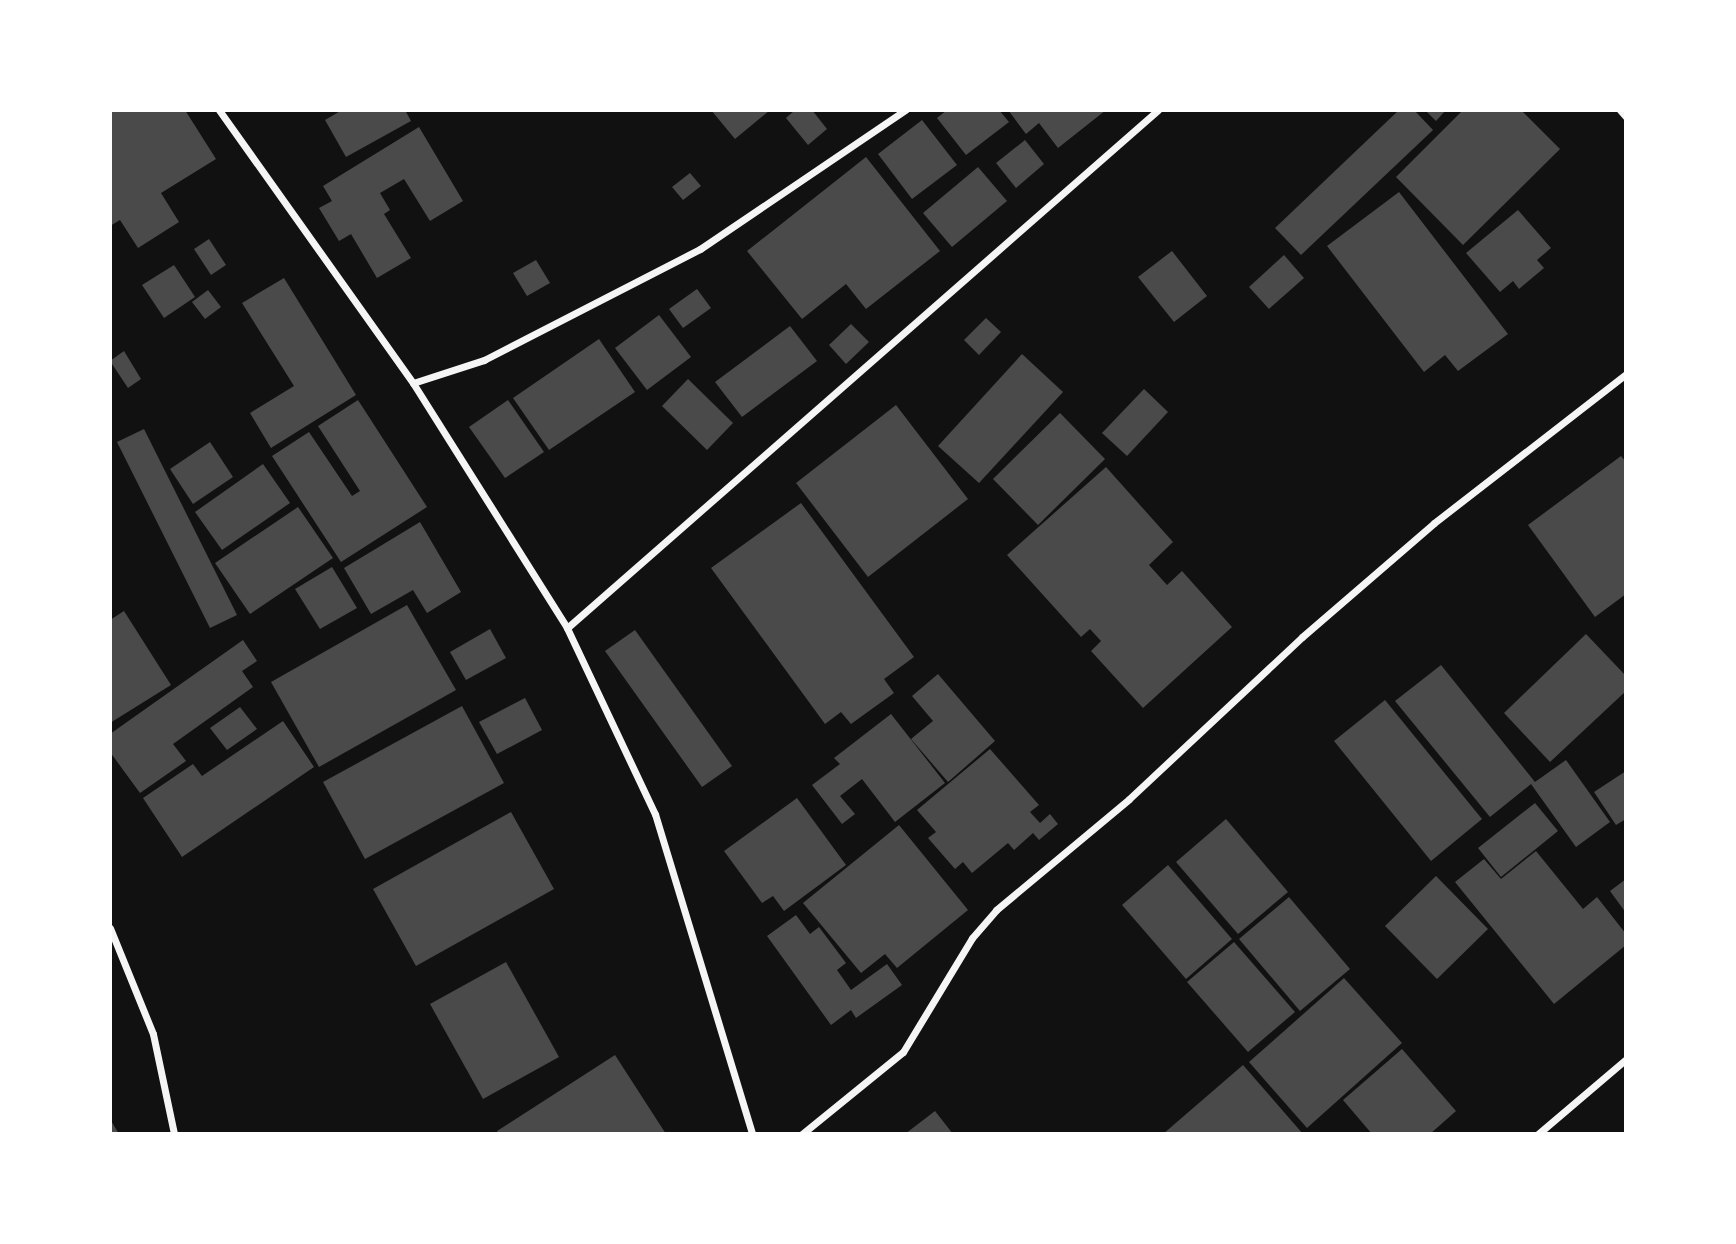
<!DOCTYPE html>
<html>
<head>
<meta charset="utf-8">
<style>
  body { margin:0 }
  #map { position:relative; width:1736px; height:1244px; overflow:hidden; background:#111; font-family:"PT Sans",sans-serif }
  div>[style] { position:absolute }
  .building>* { inset:0; background:#4a4a4a }
  .minor>* { height:7px; margin:-3.5px; padding:0 3.5px; transform-origin:3.5px; border-radius:3.5px; background:#f5f5f5 }
  span { translate:-50% -50%; white-space:nowrap; text-align:center; line-height:1.15; -webkit-text-stroke:5px #fff; paint-order:stroke }
  .frame { position:absolute; inset:0; border:112px solid #fff; pointer-events:none }
</style>
</head>
<body>
<div id="map">
  <div class="building">
    <div style="clip-path:polygon(110px 110px,185px 110px,216px 159px,161px 193px,179px 222px,138px 248px,120px 220px,110px 226px)"></div>
    <div style="clip-path:polygon(342px 110px,405px 110px,411px 121px,346px 157px,325px 120px)"></div>
    <div style="clip-path:polygon(711px 110px,770px 110px,735px 139px)"></div>
    <div style="clip-path:polygon(795px 110px,812px 110px,827px 129px,808px 145px,786px 118px)"></div>
    <div style="clip-path:polygon(947px 110px,999px 110px,1009px 122px,966px 155px,937px 118px)"></div>
    <div style="clip-path:polygon(1008px 110px,1106px 110px,1058px 148px,1039px 123px,1026px 134px)"></div>
    <div style="clip-path:polygon(1399px 110px,1414px 110px,1433px 130px,1301px 255px,1275px 228px)"></div>
    <div style="clip-path:polygon(1425px 110px,1446px 110px,1436px 121px)"></div>
    <div style="clip-path:polygon(1463px 110px,1521px 110px,1560px 149px,1463px 245px,1396px 177px)"></div>
    <div style="clip-path:polygon(922px 120px,957px 165px,912px 199px,878px 154px)"></div>
    <div style="clip-path:polygon(419px 127px,463px 201px,430px 221px,404px 179px,380px 193px,390px 210px,384px 214px,411px 258px,377px 278px,351px 234px,339px 241px,319px 208px,332px 201px,323px 186px)"></div>
    <div style="clip-path:polygon(1025px 140px,1044px 164px,1016px 188px,996px 163px)"></div>
    <div style="clip-path:polygon(866px 157px,940px 251px,866px 309px,846px 284px,802px 319px,747px 251px)"></div>
    <div style="clip-path:polygon(978px 167px,1007px 201px,952px 247px,923px 213px)"></div>
    <div style="clip-path:polygon(690px 173px,701px 186px,683px 200px,672px 187px)"></div>
    <div style="clip-path:polygon(1399px 192px,1508px 334px,1458px 371px,1445px 355px,1424px 372px,1327px 246px)"></div>
    <div style="clip-path:polygon(1518px 210px,1551px 248px,1537px 260px,1544px 268px,1519px 289px,1513px 281px,1500px 292px,1466px 253px)"></div>
    <div style="clip-path:polygon(209px 239px,226px 265px,211px 275px,194px 249px)"></div>
    <div style="clip-path:polygon(1172px 251px,1207px 296px,1174px 322px,1138px 277px)"></div>
    <div style="clip-path:polygon(1284px 255px,1304px 278px,1269px 309px,1249px 287px)"></div>
    <div style="clip-path:polygon(536px 260px,550px 283px,527px 296px,513px 273px)"></div>
    <div style="clip-path:polygon(174px 265px,195px 297px,164px 318px,142px 285px)"></div>
    <div style="clip-path:polygon(284px 278px,356px 395px,271px 448px,250px 413px,294px 386px,242px 303px)"></div>
    <div style="clip-path:polygon(697px 289px,711px 308px,683px 328px,669px 309px)"></div>
    <div style="clip-path:polygon(208px 290px,221px 307px,205px 319px,192px 302px)"></div>
    <div style="clip-path:polygon(659px 315px,691px 357px,647px 390px,615px 348px)"></div>
    <div style="clip-path:polygon(986px 318px,1001px 332px,979px 355px,964px 340px)"></div>
    <div style="clip-path:polygon(851px 324px,869px 342px,846px 364px,829px 345px)"></div>
    <div style="clip-path:polygon(790px 326px,817px 361px,742px 417px,715px 382px)"></div>
    <div style="clip-path:polygon(599px 339px,635px 392px,549px 450px,513px 398px)"></div>
    <div style="clip-path:polygon(124px 351px,141px 379px,128px 388px,110px 361px)"></div>
    <div style="clip-path:polygon(1022px 354px,1063px 392px,979px 483px,938px 446px)"></div>
    <div style="clip-path:polygon(688px 379px,733px 423px,707px 450px,662px 406px)"></div>
    <div style="clip-path:polygon(1144px 389px,1168px 412px,1127px 456px,1102px 433px)"></div>
    <div style="clip-path:polygon(358px 400px,427px 507px,341px 562px,272px 456px,309px 432px,352px 496px,360px 491px,318px 426px)"></div>
    <div style="clip-path:polygon(508px 400px,544px 452px,505px 478px,469px 427px)"></div>
    <div style="clip-path:polygon(896px 405px,968px 499px,868px 577px,796px 483px)"></div>
    <div style="clip-path:polygon(1060px 413px,1105px 459px,1038px 525px,993px 479px)"></div>
    <div style="clip-path:polygon(144px 429px,237px 615px,210px 628px,117px 442px)"></div>
    <div style="clip-path:polygon(210px 442px,233px 477px,193px 504px,170px 469px)"></div>
    <div style="clip-path:polygon(1621px 456px,1626px 462px,1626px 594px,1595px 617px,1528px 525px)"></div>
    <div style="clip-path:polygon(263px 464px,290px 503px,222px 550px,195px 512px)"></div>
    <div style="clip-path:polygon(1106px 467px,1173px 542px,1149px 565px,1167px 585px,1182px 571px,1232px 627px,1143px 708px,1091px 651px,1101px 641px,1090px 629px,1081px 637px,1007px 555px)"></div>
    <div style="clip-path:polygon(801px 503px,914px 657px,884px 679px,894px 693px,851px 724px,841px 712px,825px 724px,711px 568px)"></div>
    <div style="clip-path:polygon(298px 507px,333px 558px,250px 614px,215px 563px)"></div>
    <div style="clip-path:polygon(420px 522px,461px 592px,427px 613px,413px 590px,371px 614px,344px 568px)"></div>
    <div style="clip-path:polygon(332px 567px,357px 608px,320px 629px,295px 589px)"></div>
    <div style="clip-path:polygon(407px 605px,456px 690px,319px 767px,271px 682px)"></div>
    <div style="clip-path:polygon(124px 611px,171px 685px,110px 723px,110px 620px)"></div>
    <div style="clip-path:polygon(490px 629px,506px 658px,466px 680px,450px 652px)"></div>
    <div style="clip-path:polygon(635px 630px,732px 766px,702px 787px,605px 651px)"></div>
    <div style="clip-path:polygon(1586px 634px,1626px 676px,1626px 691px,1550px 762px,1504px 713px)"></div>
    <div style="clip-path:polygon(243px 640px,257px 661px,242px 671px,253px 687px,173px 744px,186px 761px,140px 793px,110px 752px,110px 734px)"></div>
    <div style="clip-path:polygon(1441px 665px,1535px 782px,1566px 760px,1610px 822px,1576px 847px,1531px 784px,1490px 817px,1395px 701px)"></div>
    <div style="clip-path:polygon(938px 674px,995px 741px,948px 782px,911px 739px,933px 721px,912px 696px)"></div>
    <div style="clip-path:polygon(525px 698px,542px 730px,497px 754px,479px 722px)"></div>
    <div style="clip-path:polygon(1385px 700px,1482px 819px,1431px 861px,1334px 741px)"></div>
    <div style="clip-path:polygon(462px 706px,504px 783px,365px 859px,323px 782px)"></div>
    <div style="clip-path:polygon(240px 707px,257px 729px,227px 750px,210px 728px)"></div>
    <div style="clip-path:polygon(891px 714px,945px 783px,895px 822px,862px 779px,840px 796px,855px 814px,842px 824px,812px 785px,840px 764px,834px 758px)"></div>
    <div style="clip-path:polygon(283px 721px,314px 767px,182px 857px,143px 798px,193px 764px,202px 776px)"></div>
    <div style="clip-path:polygon(990px 749px,1039px 805px,1030px 812px,1040px 823px,1050px 814px,1058px 824px,1039px 840px,1033px 833px,1014px 850px,1008px 843px,972px 873px,963px 862px,955px 869px,928px 838px,936px 832px,917px 810px)"></div>
    <div style="clip-path:polygon(1626px 771px,1626px 819px,1616px 825px,1594px 792px)"></div>
    <div style="clip-path:polygon(797px 798px,846px 865px,784px 911px,773px 896px,762px 903px,724px 851px)"></div>
    <div style="clip-path:polygon(1535px 803px,1558px 831px,1501px 877px,1478px 848px)"></div>
    <div style="clip-path:polygon(511px 812px,554px 889px,416px 966px,373px 889px)"></div>
    <div style="clip-path:polygon(1226px 819px,1288px 892px,1238px 934px,1176px 862px)"></div>
    <div style="clip-path:polygon(899px 825px,968px 910px,897px 968px,885px 954px,861px 973px,803px 903px)"></div>
    <div style="clip-path:polygon(1536px 851px,1583px 909px,1597px 897px,1626px 934px,1626px 945px,1554px 1004px,1455px 882px,1484px 859px,1501px 879px)"></div>
    <div style="clip-path:polygon(1168px 865px,1232px 939px,1186px 979px,1122px 905px)"></div>
    <div style="clip-path:polygon(1436px 876px,1488px 929px,1437px 979px,1385px 926px)"></div>
    <div style="clip-path:polygon(1626px 879px,1626px 913px,1610px 891px)"></div>
    <div style="clip-path:polygon(1289px 897px,1350px 969px,1300px 1011px,1239px 939px)"></div>
    <div style="clip-path:polygon(796px 915px,810px 934px,819px 927px,846px 963px,837px 970px,851px 990px,887px 964px,902px 985px,856px 1018px,851px 1010px,831px 1025px,767px 936px)"></div>
    <div style="clip-path:polygon(1234px 942px,1295px 1012px,1248px 1052px,1187px 982px)"></div>
    <div style="clip-path:polygon(506px 962px,559px 1057px,483px 1099px,430px 1004px)"></div>
    <div style="clip-path:polygon(1344px 978px,1402px 1043px,1307px 1128px,1249px 1062px)"></div>
    <div style="clip-path:polygon(1402px 1049px,1456px 1111px,1430px 1134px,1372px 1134px,1343px 1100px)"></div>
    <div style="clip-path:polygon(615px 1055px,666px 1134px,499px 1134px,497px 1131px)"></div>
    <div style="clip-path:polygon(1243px 1065px,1303px 1134px,1163px 1134px)"></div>
    <div style="clip-path:polygon(935px 1111px,953px 1134px,905px 1134px)"></div>
    <div style="clip-path:polygon(110px 1119px,119px 1134px,110px 1134px)"></div>
  </div>
  <div class="minor">
    <div style="left:219px;top:110px;width:335px;rotate:54.6deg"></div>
    <div style="left:413px;top:383px;width:289px;rotate:57.8deg"></div>
    <div style="left:567px;top:628px;width:206px;rotate:64.7deg"></div>
    <div style="left:655px;top:814px;width:334px;rotate:73.1deg"></div>
    <div style="left:1620px;top:110px;width:9px;rotate:49deg"></div>
    <div style="left:413px;top:383px;width:75px;rotate:-17.9deg"></div>
    <div style="left:484px;top:360px;width:243px;rotate:-27.2deg"></div>
    <div style="left:700px;top:249px;width:248px;rotate:-34.1deg"></div>
    <div style="left:567px;top:628px;width:786px;rotate:-41.23deg"></div>
    <div style="left:110px;top:928px;width:114px;rotate:67.9deg"></div>
    <div style="left:153px;top:1034px;width:102px;rotate:78.1deg"></div>
    <div style="left:802px;top:1134px;width:130px;rotate:-39.1deg"></div>
    <div style="left:903px;top:1052px;width:133px;rotate:-58.8deg"></div>
    <div style="left:972px;top:938px;width:37px;rotate:-49deg"></div>
    <div style="left:996px;top:910px;width:173px;rotate:-39.8deg"></div>
    <div style="left:1129px;top:799px;width:237px;rotate:-43.1deg"></div>
    <div style="left:1302px;top:637px;width:174px;rotate:-40.8deg"></div>
    <div style="left:1434px;top:523px;width:243px;rotate:-37.8deg"></div>
    <div style="left:1538px;top:1134px;width:116px;rotate:-40.4deg"></div>
  </div>
  <div class="frame"></div>
</div>
</body>
</html>
